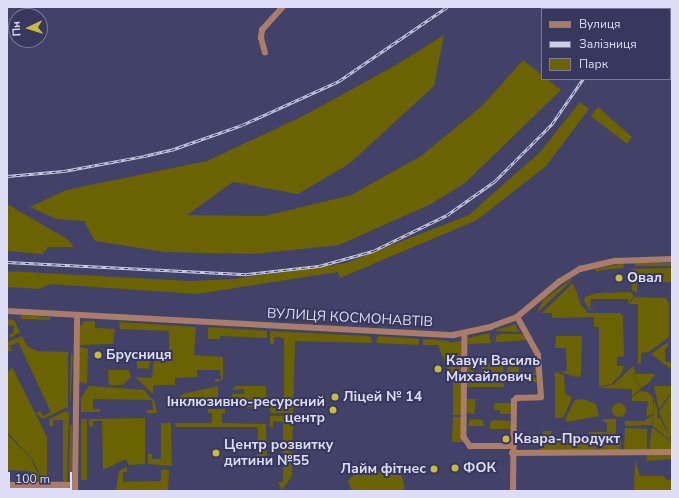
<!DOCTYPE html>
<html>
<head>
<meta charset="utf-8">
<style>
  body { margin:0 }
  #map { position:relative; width:679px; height:498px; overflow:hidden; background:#424268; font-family:"Nunito Sans",sans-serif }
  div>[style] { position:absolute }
  .green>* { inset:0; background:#6b6201 }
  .round { border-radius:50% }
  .minor>* { height:5.5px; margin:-2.75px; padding:0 2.75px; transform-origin:2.75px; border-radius:2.75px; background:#a97d6a }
  .rail>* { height:3px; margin-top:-1.5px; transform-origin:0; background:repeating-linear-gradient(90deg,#38375d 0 4.5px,#cdcee8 0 9px); box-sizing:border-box; border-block:1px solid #cdcee8 }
  .dots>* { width:11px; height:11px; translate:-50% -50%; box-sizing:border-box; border:2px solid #38375d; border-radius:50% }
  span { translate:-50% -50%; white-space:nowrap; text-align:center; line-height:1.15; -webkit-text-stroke:4px #38375d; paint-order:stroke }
  .poi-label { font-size:14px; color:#dddef6; font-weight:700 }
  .left { translate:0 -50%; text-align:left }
  .right { translate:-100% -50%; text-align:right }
  .street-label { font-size:14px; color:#dddef6 }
  .frame { position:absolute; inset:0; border:8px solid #dddef6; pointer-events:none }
  .legend { position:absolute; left:541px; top:8px; width:130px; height:72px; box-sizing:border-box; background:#38375d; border:1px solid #7a7a9a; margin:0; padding:5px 7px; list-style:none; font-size:12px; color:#dddef6 }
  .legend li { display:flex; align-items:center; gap:8px; height:20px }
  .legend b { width:20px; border:1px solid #7a7a9a }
  .north { position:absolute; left:8px; top:8px; width:40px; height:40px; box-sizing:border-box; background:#38375d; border:1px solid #7a7a9a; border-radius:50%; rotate:266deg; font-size:11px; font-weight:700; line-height:16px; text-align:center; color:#dddef6 }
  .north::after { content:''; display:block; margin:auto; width:14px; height:18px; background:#c8bb3b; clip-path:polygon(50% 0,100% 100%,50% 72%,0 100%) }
  .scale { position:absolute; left:8px; top:472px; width:64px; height:18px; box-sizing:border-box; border:2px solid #dddef6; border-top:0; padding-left:5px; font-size:12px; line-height:14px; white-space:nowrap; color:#dddef6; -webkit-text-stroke:3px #38375d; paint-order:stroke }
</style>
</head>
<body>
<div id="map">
  <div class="green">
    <div style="clip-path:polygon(444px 35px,434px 86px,349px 164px,298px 194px,233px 182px,187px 215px,265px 216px,351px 195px,421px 156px,482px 106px,523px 60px,542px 75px,542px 79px,547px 79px,561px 90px,465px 183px,431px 204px,339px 245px,253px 254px,165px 252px,95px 241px,84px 221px,56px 219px,30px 207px,66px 190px,207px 161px,307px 114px,396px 65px)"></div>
    <div style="clip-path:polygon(580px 102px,589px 109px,546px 166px,477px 220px,340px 278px,338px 272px,197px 294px,51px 284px,39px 289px,7px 287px,7px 271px,189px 281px,233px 279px,346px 263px,469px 215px,540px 152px)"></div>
    <div style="clip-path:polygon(598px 107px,632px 137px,627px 144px,591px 116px)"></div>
    <div style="clip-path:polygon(7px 204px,67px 239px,74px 247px,48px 247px,43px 254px,7px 251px)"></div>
    <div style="clip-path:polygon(624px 263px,623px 268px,601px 270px,597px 272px,594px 269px)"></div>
    <div style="clip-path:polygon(635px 263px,672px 263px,672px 266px,635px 266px)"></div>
    <div style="clip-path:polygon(672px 268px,672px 282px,637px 283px,637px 292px,640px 294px,632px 290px,630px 269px)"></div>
    <div style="clip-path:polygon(571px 279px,572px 280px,537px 313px,543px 300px)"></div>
    <div style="clip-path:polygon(573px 283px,581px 305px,588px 313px,620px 313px,623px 316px,624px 356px,617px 357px,617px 366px,624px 366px,622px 373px,611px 384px,599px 387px,599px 327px,594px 327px,594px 317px,552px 318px,552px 313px,542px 313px)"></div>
    <div style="clip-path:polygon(630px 292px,634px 296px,628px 304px,628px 299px,591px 299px,590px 308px,594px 310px,590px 310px,584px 301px,585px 297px,597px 293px)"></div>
    <div style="clip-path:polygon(635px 297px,666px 298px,669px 303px,669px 337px,649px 352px,641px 353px,641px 363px,638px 364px,638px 304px,629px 304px)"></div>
    <div style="clip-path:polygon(21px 315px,50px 317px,50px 320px,21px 319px)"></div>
    <div style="clip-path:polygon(7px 319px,14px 320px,20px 332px,10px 338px,9px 334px,13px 334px,14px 326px,7px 325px)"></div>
    <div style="clip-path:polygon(84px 321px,95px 321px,95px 328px,115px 329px,113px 344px,80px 345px,80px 327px)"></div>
    <div style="clip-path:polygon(119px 322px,196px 327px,194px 355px,223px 357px,223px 379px,215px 383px,215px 379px,221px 379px,220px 370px,197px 370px,197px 377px,175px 378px,175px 385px,153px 385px,153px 394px,135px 377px,152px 378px,154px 360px,169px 360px,169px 331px,120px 329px)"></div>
    <div style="clip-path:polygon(515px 324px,520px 332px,495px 331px,496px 330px)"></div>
    <div style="clip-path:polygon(208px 327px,267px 331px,267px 338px,220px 336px,220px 339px,208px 339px)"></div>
    <div style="clip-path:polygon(270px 331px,368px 336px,371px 337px,372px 343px,295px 341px,293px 413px,270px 413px,270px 400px,274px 400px,274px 407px,284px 406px,284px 338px,274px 337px,274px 344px,270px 344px)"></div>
    <div style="clip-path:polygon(489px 333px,491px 343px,468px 344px,468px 338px)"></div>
    <div style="clip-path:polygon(501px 334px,524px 334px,528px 340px,496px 342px,496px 336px)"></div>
    <div style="clip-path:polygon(22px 336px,27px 346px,37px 351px,68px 352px,68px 407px,42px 419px,36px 413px,40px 411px,43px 416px,51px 412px,18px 342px,10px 346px,12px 351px,7px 351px,7px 342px)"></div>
    <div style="clip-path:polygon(378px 336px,419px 339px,419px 345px,376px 343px)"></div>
    <div style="clip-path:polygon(556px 336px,582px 336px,581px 376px,576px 377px,560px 372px,567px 371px,566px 348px,555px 348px)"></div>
    <div style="clip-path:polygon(423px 339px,449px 341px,449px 343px,464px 340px,464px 379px,460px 381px,464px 392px,464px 415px,453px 415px,453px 382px,438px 345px,423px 345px)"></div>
    <div style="clip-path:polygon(668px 342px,668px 347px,665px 350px,665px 361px,672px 363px,672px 370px,651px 354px)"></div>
    <div style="clip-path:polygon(81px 347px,88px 349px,87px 384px,79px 382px,79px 349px)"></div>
    <div style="clip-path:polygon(71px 353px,73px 355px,70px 406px,70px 388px)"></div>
    <div style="clip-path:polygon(533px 357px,536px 357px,538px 375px,507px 374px,507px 361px,518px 360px,522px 362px,519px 364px,519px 373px,535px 373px)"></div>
    <div style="clip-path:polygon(137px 359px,150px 360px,149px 369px,138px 368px,137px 371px)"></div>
    <div style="clip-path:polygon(503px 362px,504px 387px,467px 387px,467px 364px,473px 364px,474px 372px,481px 371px,482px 364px)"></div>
    <div style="clip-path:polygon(634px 366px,635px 374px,655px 374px,650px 382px,641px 388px,630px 369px)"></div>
    <div style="clip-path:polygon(12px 367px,47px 437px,47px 482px,42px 479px,33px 460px,7px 432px,7px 373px)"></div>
    <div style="clip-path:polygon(630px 369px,641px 389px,632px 396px,632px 389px,600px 388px,614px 384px)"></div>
    <div style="clip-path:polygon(108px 370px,129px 370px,131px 377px,122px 385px,109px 385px)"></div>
    <div style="clip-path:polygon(555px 372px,564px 375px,565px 393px,572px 398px,563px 418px,555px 418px)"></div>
    <div style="clip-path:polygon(537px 378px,538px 382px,505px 383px,506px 379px)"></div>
    <div style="clip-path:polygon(89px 386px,144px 390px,155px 402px,157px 413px,147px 413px,147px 410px,153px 410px,152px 400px,93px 399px,93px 409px,100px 409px,100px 412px,81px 412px,81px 398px)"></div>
    <div style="clip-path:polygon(218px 386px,218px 402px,214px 402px,214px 407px,175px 408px,175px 401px,183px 394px)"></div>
    <div style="clip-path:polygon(235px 386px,266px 386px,267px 407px,222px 407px,222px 401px,232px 398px,232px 394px,244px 394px,244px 389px,232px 390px)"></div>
    <div style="clip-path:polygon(654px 386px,672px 386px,672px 391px,659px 409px)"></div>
    <div style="clip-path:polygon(641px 391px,648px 392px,653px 398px,653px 414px,646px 416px,648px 401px,632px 401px,632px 397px)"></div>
    <div style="clip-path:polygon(672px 393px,672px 414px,666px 415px,672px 415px,672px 439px,669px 434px,671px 441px,653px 426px,653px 422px,654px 400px,657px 408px,657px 419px,660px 417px,665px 428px,669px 434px,659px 412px)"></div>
    <div style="clip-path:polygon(466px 399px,476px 399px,474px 415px,467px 412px)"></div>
    <div style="clip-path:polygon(575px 400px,583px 399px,596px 404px,599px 416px,567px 422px,565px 419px)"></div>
    <div style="clip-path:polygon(494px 403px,512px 403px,512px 414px,500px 414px,500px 410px,494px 410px)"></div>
    <div class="round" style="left:612px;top:403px;width:14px;height:14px"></div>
    <div style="clip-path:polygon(208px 409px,225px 409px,225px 413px,222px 413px,222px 423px,266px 424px,267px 461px,257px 462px,258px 427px,176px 427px,175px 423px,212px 423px,212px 413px,208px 413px)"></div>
    <div style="clip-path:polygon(66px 411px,69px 413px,67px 484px,50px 483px,49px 481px,63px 481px,63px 420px,53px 420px,53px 426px,49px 426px,49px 419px)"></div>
    <div style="clip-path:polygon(653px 415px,652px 425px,625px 426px,625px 421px,644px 421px)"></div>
    <div style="clip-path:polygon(270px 416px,293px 416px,292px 476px,282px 490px,278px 482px,283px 482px,283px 422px,273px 421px,273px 427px,270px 427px)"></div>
    <div style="clip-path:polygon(453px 417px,464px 417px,463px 442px,452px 442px)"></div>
    <div style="clip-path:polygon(145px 418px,145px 464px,129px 465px,126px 459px,103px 470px,102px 421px,93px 421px,93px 427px,89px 426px,89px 419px)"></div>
    <div style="clip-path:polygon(81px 419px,87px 419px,87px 480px,81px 480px)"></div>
    <div style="clip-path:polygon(470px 419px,482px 420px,485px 426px,468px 426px)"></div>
    <div style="clip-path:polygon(603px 419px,616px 419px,616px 440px,621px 441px,620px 450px,608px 451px,598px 448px,587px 451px,537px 451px,542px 447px,543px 431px,551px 431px,551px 439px,589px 438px,589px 432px,607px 432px,607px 422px,603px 422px)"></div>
    <div style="clip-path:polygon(494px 420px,510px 421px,512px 429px,490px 429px,490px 422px)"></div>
    <div style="clip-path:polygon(161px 423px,171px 423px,172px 466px,148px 464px,148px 454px,152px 454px,152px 459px,161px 459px)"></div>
    <div style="clip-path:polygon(70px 425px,72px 425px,72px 483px,69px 484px)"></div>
    <div style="clip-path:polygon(652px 427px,671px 442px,672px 451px,649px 450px)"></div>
    <div style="clip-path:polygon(625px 428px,647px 429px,647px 450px,624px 449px)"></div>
    <div style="clip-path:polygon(7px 434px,32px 460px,42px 483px,26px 483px,26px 480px,31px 480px,31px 471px,7px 470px)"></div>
    <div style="clip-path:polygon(672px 453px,672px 459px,646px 461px,648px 454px)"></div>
    <div style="clip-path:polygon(635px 459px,640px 476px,664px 476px,666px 480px,672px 480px,672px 491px,634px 491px)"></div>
    <div style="clip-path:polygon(124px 468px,127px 468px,127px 472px,123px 472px,123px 482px,161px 481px,161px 470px,169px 470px,168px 491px,116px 490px,119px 471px)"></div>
    <div style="clip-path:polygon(356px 472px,396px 472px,401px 474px,405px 487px,402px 491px,352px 491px,348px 481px)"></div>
    <div style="clip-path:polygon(7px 487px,44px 487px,47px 491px,7px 491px)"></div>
  </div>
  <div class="minor">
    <div style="left:265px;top:53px;width:16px;rotate:-105deg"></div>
    <div style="left:261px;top:38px;width:8px;rotate:-83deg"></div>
    <div style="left:262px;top:30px;width:31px;rotate:-48deg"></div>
    <div style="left:7px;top:311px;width:447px;rotate:3.1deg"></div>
    <div style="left:453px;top:335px;width:38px;rotate:-12deg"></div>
    <div style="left:490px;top:327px;width:29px;rotate:-20deg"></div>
    <div style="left:517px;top:317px;width:55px;rotate:-39.8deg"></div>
    <div style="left:559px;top:282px;width:25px;rotate:-32deg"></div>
    <div style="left:580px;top:269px;width:36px;rotate:-13deg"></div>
    <div style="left:615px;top:261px;width:57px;rotate:-2deg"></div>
    <div style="left:465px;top:334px;width:103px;rotate:90.6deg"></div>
    <div style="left:464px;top:437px;width:11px;rotate:56deg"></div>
    <div style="left:470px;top:446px;width:43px"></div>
    <div style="left:512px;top:453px;width:160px;rotate:-0.4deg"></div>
    <div style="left:7px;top:485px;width:68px"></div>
    <div style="left:75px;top:491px;width:175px;rotate:-89.3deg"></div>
    <div style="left:513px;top:491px;width:90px;rotate:-89.4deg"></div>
    <div style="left:514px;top:401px;width:4px;rotate:-45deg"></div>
    <div style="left:517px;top:398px;width:24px;rotate:-2deg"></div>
    <div style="left:541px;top:397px;width:42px;rotate:-94.1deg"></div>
    <div style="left:538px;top:355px;width:43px;rotate:-118.9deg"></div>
  </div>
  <div class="rail">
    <div style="left:624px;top:9px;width:2px;rotate:-63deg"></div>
    <div style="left:7px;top:176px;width:57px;rotate:-5deg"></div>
    <div style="left:64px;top:171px;width:81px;rotate:-10.6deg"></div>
    <div style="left:144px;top:156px;width:28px;rotate:-13deg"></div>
    <div style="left:171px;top:150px;width:75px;rotate:-19.4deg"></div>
    <div style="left:242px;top:125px;width:107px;rotate:-24.4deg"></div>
    <div style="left:339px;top:81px;width:131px;rotate:-34.4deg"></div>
    <div style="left:7px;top:262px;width:240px;rotate:2.9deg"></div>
    <div style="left:247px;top:274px;width:72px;rotate:-6.3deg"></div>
    <div style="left:319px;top:266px;width:56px;rotate:-15.5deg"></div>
    <div style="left:373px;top:251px;width:82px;rotate:-25.9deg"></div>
    <div style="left:447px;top:215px;width:59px;rotate:-35.3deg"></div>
    <div style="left:495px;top:181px;width:81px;rotate:-45deg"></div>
    <div style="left:552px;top:124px;width:55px;rotate:-55.4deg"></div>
  </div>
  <div class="dots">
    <div style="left:619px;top:278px;background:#c8bb3b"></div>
    <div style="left:98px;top:355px;background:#c8bb3b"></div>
    <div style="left:438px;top:369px;background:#c8bb3b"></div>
    <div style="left:335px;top:397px;background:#c8bb3b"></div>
    <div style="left:333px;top:410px;background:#c8bb3b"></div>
    <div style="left:506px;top:439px;background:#c8bb3b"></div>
    <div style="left:216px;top:453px;background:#c8bb3b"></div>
    <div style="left:455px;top:468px;background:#c8bb3b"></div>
    <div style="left:434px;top:469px;background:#c8bb3b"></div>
  </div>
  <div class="poi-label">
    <span class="left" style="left:627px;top:278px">Овал</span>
    <span class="left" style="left:106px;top:355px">Брусниця</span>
    <span class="left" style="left:446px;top:369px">Кавун Василь<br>Михайлович</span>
    <span class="left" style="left:343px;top:397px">Ліцей № 14</span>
    <span class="right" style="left:325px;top:410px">Інклюзивно-ресурсний<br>центр</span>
    <span class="left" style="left:514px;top:439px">Квара-Продукт</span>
    <span class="left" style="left:224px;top:453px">Центр розвитку<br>дитини №55</span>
    <span class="left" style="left:463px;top:468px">ФОК</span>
    <span class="right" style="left:426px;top:469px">Лайм фітнес</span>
  </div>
  <div class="street-label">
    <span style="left:350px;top:318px;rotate:3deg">ВУЛИЦЯ КОСМОНАВТІВ</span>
  </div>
  <div class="frame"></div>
  <ul class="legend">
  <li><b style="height:5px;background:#a97d6a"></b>Вулиця</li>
  <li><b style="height:5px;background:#cdcee8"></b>Залізниця</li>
  <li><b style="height:11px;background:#6b6201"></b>Парк</li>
  </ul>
  <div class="north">Пн</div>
  <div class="scale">100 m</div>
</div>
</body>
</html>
